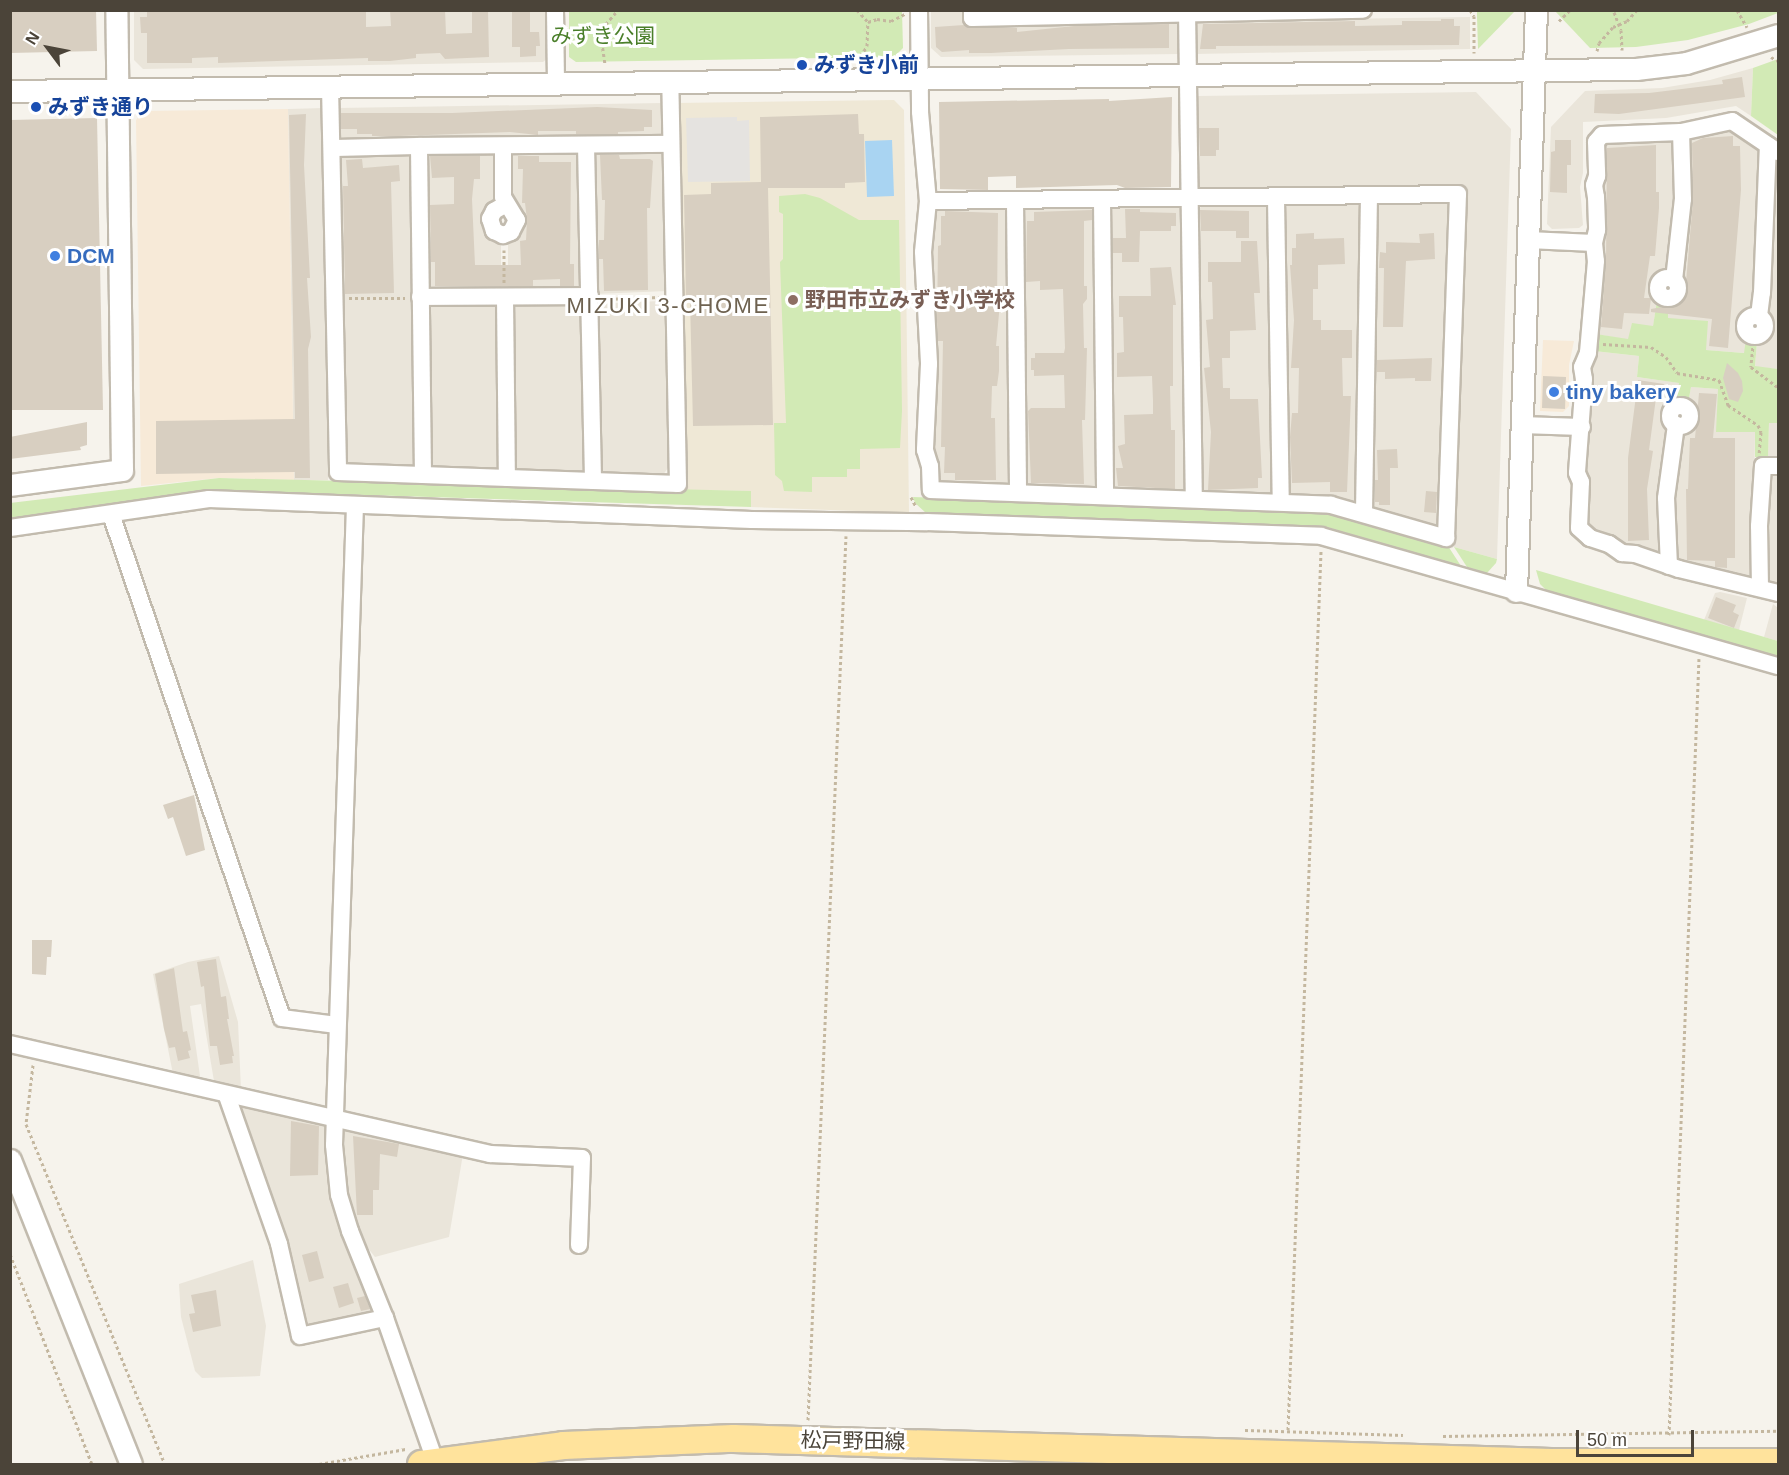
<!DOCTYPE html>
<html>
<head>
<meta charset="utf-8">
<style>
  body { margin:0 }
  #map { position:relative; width:1789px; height:1475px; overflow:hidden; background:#f6f3ec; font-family:Helvetica,"Noto Sans JP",sans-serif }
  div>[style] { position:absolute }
  .residential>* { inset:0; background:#eae5da }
  .commercial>* { inset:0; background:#f7ead8 }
  .education>* { inset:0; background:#efe8d6 }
  .green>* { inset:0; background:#d2eab5 }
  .parking>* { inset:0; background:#e5e3e0 }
  .water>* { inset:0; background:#a9d4f2 }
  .building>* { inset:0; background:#d8cfc1 }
  .path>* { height:3px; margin-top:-1.5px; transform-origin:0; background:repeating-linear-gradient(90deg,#c4b79f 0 3px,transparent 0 6px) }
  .roads { filter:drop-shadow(2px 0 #c2bbae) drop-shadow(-2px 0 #c2bbae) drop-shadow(0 2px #c2bbae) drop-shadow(0 -2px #c2bbae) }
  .minor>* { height:16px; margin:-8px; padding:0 8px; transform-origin:8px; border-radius:8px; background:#fff }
  .minor>.ring { margin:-8px; padding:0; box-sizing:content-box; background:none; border:16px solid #fff; border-radius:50% }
  .tertiary>* { height:21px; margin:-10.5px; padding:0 10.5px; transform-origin:10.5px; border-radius:10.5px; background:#fff }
  .primary>* { height:27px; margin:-13.5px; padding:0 13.5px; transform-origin:13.5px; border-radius:13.5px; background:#ffe39c }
  .dots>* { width:16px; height:16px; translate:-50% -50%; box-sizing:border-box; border:3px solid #fff; border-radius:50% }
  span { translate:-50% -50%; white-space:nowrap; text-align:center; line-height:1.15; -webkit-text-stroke:6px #fff; paint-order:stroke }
  .park-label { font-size:21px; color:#4a7f2a }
  .transit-label { font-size:21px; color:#164399; font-weight:700 }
  .left { translate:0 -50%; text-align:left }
  .shop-label { font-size:21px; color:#366cbe; font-weight:700 }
  .education-label { font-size:21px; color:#785e54; font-weight:700 }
  .street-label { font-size:21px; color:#4b4439 }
  .neighbourhood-label { font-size:22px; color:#6e6250; letter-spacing:1.5px }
  .frame { position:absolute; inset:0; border:12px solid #4b4439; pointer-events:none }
  .north { position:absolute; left:18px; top:18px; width:60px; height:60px; -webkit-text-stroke:4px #fff; paint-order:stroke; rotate:302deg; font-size:16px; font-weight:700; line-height:24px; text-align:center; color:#4b4439 }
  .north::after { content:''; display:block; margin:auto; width:21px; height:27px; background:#4b4439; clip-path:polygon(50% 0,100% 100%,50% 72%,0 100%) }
  .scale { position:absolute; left:1576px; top:1430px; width:118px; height:27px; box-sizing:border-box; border:3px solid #4b4439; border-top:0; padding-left:8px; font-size:18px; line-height:21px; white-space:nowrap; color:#4b4439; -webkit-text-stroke:4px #fff; paint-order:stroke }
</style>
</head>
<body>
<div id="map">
  <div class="residential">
    <div style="clip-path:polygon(134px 11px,548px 11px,548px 58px,543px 62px,143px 69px,134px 60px)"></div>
    <div style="clip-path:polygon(931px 11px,966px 11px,966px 24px,1174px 21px,1180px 26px,1180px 54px,941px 57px,931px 48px)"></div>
    <div style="clip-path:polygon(1470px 17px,1470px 49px,1195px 54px,1194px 26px,1199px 21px)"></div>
    <div style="clip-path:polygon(1753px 68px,1751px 116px,1736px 106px,1666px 118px,1583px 122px,1583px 173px,1580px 187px,1583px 225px,1579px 228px,1552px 229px,1547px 224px,1551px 127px,1585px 91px,1662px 88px,1710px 80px)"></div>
    <div style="clip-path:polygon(1476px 92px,1511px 129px,1497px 559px,1454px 547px,1466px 187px,1201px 191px,1196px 186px,1195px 101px,1198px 96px)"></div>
    <div style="clip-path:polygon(663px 103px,664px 130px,658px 137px,343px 141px,338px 134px,338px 108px)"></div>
    <div style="clip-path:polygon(324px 108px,328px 480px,294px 480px,288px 109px)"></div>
    <div style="clip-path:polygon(1725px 129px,1735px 131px,1760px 148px,1752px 309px,1742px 316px,1740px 322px,1740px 329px,1746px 339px,1745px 353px,1705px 350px,1667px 318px,1668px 305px,1678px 302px,1685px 289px,1682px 279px,1687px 144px,1693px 136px)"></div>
    <div style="clip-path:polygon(1666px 140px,1673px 144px,1673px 216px,1666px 272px,1657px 275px,1651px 288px,1657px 301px,1653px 327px,1628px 340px,1596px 334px,1604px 255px,1604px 149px,1608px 143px)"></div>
    <div style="clip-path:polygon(658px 150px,664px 154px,667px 291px,595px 294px,594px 152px)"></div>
    <div style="clip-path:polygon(490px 152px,496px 158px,496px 196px,492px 204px,501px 240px,501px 290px,430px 291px,425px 286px,423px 158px,428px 153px)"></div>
    <div style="clip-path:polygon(513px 152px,578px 153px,580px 289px,508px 290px,508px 240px,517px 235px,523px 225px,511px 201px,509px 159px)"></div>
    <div style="clip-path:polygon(408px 153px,412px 158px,415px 462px,412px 467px,348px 467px,342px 459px,339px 160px,345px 154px)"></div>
    <div style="clip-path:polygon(1778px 167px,1778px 369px,1755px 367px,1757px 342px,1765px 339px,1770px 331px,1771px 324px,1766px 315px,1773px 230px,1774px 169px)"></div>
    <div style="clip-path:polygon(1447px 201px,1451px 206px,1440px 523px,1435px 527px,1376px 510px,1372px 505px,1375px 207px,1380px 202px)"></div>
    <div style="clip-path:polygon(1356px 203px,1361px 208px,1358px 499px,1353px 503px,1294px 496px,1288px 491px,1284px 209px,1289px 204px)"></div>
    <div style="clip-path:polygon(1178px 205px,1183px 210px,1186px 487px,1182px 492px,1117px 490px,1113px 485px,1109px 211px,1114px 206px)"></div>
    <div style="clip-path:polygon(1265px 205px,1270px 210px,1275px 490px,1269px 496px,1206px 493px,1201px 488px,1198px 210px,1202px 206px)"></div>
    <div style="clip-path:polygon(1027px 207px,1090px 207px,1095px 211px,1099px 484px,1093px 489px,1031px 487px,1026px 482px,1022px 213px)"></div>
    <div style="clip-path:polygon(1002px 208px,1008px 213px,1012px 481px,1007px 486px,943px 484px,938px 481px,938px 465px,933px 448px,936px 362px,930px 254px,934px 213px,938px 209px)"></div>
    <div style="clip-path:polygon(516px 301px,578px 301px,583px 306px,586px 467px,581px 473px,519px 471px,512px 465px,511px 306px)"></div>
    <div style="clip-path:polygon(659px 301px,666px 309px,670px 465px,663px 475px,603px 474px,600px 471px,595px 308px,599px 304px)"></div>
    <div style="clip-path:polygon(494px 302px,499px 307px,500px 466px,495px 470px,434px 469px,427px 462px,429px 304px)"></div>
    <div style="clip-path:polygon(1594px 351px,1639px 356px,1637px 377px,1680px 383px,1676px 402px,1668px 407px,1665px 414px,1668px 429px,1662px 547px,1656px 554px,1624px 546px,1593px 533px,1587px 526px,1590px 481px,1586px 466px)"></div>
    <div style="clip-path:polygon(1691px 387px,1718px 389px,1755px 432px,1753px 571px,1749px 577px,1680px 562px,1677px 555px,1674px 494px,1682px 432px,1689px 429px,1696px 419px,1695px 412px,1688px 404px)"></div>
    <div style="clip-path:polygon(1769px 423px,1778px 423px,1778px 459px,1768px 458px)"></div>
    <div style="clip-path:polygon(1776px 471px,1778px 471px,1778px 584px,1771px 582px,1768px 578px,1765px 524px,1767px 478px)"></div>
    <div style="clip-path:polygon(1720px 592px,1747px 598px,1739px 630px,1704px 620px,1715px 593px)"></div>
    <div style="clip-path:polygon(1773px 604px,1778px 608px,1778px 641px,1764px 637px)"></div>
    <div style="clip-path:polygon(219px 956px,238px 1022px,241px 1090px,219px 1087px,214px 1081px,201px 1004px,190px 1006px,200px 1076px,195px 1081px,173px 1074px,153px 974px,188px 962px)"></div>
    <div style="clip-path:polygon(237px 1105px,328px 1122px,338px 1195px,376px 1305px,373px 1311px,308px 1326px,283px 1236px)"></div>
    <div style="clip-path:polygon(345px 1126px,463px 1154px,449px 1237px,375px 1257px,359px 1237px,348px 1195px,342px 1129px)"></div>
    <div style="clip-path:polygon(253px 1260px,266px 1326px,260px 1376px,202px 1378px,195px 1371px,181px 1317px,179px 1284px)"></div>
  </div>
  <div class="commercial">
    <div style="clip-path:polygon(288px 109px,294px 480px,219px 478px,141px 486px,136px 120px,144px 111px)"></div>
    <div style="clip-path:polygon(1543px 340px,1574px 341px,1569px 365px,1569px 406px,1563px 412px,1540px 411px)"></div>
  </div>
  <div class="education">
    <div style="clip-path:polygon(894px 100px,904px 110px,909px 513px,751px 507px,751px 491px,683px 490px,676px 103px)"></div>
  </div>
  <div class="green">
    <div style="clip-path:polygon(569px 11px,902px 11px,903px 48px,894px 57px,576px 62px,569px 57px)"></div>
    <div style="clip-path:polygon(1477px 11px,1515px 11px,1478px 49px,1477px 17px)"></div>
    <div style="clip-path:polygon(1555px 11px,1778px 10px,1778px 13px,1749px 24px,1688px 40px,1636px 47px,1590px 48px)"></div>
    <div style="clip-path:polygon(1778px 59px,1778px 135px,1751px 116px,1753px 68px)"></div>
    <div style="clip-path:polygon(805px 194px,820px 198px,859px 220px,899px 220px,902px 411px,900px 448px,860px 449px,860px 469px,847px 469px,847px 477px,812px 477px,812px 492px,784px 491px,782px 481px,775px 475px,774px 423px,786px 423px,780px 262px,783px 259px,783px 214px,779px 212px,779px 196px)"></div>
    <div style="clip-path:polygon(1657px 301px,1668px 305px,1668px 318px,1708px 321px,1706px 350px,1744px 353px,1746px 339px,1757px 342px,1755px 366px,1778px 369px,1778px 423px,1769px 423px,1768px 458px,1755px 457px,1755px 432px,1716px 432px,1718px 389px,1691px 387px,1688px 404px,1676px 402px,1679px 383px,1637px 377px,1639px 356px,1594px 351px,1596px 334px,1628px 339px,1632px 323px,1653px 326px)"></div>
    <div style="clip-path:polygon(219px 478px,751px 491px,751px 507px,209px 490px,11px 518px,10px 503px)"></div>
    <div style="clip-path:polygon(913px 497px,1329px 512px,1448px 546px,1461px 566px,1323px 526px,926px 513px,915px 503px)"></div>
    <div style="clip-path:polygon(1454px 547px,1497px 559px,1496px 563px,1487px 573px,1467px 567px)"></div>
    <div style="clip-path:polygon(1536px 570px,1778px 641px,1778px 658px,1549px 593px,1540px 584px)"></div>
  </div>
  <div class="parking">
    <div style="clip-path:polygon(737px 117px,737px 121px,749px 120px,750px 181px,688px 182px,686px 118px)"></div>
  </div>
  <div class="water">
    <div style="clip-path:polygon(892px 140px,894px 196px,867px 197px,865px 141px)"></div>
  </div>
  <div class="building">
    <div style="clip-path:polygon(10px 10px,96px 10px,97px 51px,10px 53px)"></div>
    <div style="clip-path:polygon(147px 10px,366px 10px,366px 27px,391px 26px,390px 10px,445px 10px,446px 34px,472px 33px,472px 10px,488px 10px,489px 57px,445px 59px,440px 53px,416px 54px,416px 58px,390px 61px,368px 61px,368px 58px,218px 63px,218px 57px,192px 58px,192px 63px,147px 63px,147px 33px,141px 33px,140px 17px,147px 17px)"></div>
    <div style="clip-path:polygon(512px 10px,530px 10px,530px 32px,539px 32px,540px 46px,536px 46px,536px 56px,520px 57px,520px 47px,512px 47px)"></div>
    <div style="clip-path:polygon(1441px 19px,1454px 19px,1454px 26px,1460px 26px,1459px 45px,1216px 46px,1216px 49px,1200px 49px,1203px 24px,1355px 21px,1355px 26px,1402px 25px,1402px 21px,1441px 21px)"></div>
    <div style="clip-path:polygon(1169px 24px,1169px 48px,1069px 49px,991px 53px,969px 53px,969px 50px,942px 52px,936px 47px,935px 27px,964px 25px,972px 28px,1017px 28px,1017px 32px,1074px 26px)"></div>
    <div style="clip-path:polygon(1742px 77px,1745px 97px,1619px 114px,1594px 113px,1595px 94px,1649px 93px,1723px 84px,1722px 80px)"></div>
    <div style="clip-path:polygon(1172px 97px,1171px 187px,1125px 188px,1117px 185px,1016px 188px,1016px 176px,988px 177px,988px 190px,940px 189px,939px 102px,1109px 99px,1109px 101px)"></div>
    <div style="clip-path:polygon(597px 107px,652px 110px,652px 127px,644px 127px,644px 131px,618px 132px,618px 134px,576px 134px,576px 131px,538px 131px,538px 135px,510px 132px,400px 136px,372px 136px,372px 134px,357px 134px,357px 129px,341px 129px,341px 113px,452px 113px)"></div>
    <div style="clip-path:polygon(306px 114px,304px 165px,310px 278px,307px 278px,311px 337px,308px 349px,310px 478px,295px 478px,295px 472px,156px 474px,156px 421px,295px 419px,289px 115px)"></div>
    <div style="clip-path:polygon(858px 114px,859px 134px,864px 134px,865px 182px,845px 183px,845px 188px,768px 188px,773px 425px,693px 426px,690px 300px,686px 300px,684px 195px,711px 194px,711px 183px,761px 182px,760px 117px)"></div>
    <div style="clip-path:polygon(97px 118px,103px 410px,10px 410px,10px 120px)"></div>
    <div style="clip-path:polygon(1199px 128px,1219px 128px,1219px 150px,1216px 150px,1216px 156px,1200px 156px)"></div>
    <div style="clip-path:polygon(1733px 136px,1733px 146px,1740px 146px,1741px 190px,1728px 348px,1709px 346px,1712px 319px,1651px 312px,1651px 309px,1679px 304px,1685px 294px,1693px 200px,1692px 143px,1703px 138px)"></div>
    <div style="clip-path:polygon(1555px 140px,1571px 140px,1571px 165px,1567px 165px,1567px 193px,1550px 192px,1551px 152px,1555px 151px)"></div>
    <div style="clip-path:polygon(1656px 145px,1656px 192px,1659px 192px,1659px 208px,1655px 256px,1650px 256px,1644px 298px,1651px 298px,1649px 314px,1624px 313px,1622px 329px,1601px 327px,1606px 262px,1607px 148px)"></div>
    <div style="clip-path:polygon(600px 155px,619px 155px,620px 159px,650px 159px,653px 161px,650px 208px,647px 208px,648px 290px,604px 291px,603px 259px,599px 259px,599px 240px,604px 240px,605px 200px,602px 200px)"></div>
    <div style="clip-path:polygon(430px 156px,480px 156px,480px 179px,474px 179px,472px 199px,475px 265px,521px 265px,520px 241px,526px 240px,527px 220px,525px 203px,522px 203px,523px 169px,518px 169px,518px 156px,539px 156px,539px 162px,571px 162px,570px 264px,574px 264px,574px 286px,560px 286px,560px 279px,533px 280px,533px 286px,435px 286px,435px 262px,431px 262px,430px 205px,454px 204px,454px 177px,432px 178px)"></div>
    <div style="clip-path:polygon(362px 159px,363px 168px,399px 165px,400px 181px,391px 182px,394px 293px,345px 294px,343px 186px,348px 186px,346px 160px)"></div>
    <div style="clip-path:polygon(1125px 209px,1140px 209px,1140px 212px,1176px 213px,1176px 226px,1171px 226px,1171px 231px,1140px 231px,1139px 262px,1122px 262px,1122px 253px,1113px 253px,1113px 238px,1126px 238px)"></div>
    <div style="clip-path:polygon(1092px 210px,1092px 220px,1084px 221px,1084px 286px,1087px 286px,1087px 299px,1083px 304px,1084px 348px,1087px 348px,1085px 420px,1082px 420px,1084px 484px,1031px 483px,1028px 411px,1031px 408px,1065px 408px,1064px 375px,1034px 376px,1034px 370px,1031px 370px,1031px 358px,1035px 358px,1035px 353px,1064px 353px,1065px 348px,1063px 289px,1040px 290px,1040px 281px,1026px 282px,1027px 221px,1034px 221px,1034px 212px)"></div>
    <div style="clip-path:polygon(1200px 210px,1249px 211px,1249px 238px,1236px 238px,1236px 231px,1201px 231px)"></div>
    <div style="clip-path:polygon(945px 211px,998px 213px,997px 303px,1000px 303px,996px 346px,999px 346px,999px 371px,997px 386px,992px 386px,991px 418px,995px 418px,996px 480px,955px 480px,955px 473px,944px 473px,945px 447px,941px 447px,943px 341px,938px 341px,937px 322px,938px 246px,941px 245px,941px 216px,945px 216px)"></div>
    <div style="clip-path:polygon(1314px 233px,1314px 239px,1344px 238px,1345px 264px,1318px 265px,1318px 289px,1313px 289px,1313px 320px,1321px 320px,1321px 330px,1352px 330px,1352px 358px,1342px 358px,1343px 396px,1351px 396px,1347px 492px,1330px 492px,1330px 482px,1292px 483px,1290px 437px,1292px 413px,1298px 413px,1299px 368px,1291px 368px,1294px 320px,1290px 265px,1292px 265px,1292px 248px,1296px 248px,1296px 234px)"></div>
    <div style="clip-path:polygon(1434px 233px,1435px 259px,1406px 261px,1403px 327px,1383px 327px,1384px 268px,1379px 268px,1380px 252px,1386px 253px,1386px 242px,1420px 243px,1419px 234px)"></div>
    <div style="clip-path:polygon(1241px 241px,1257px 241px,1260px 293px,1254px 293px,1256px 330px,1230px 331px,1230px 358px,1222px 358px,1223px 388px,1230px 388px,1230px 399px,1258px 399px,1262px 478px,1258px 478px,1258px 488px,1208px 490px,1211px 432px,1204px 368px,1210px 367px,1206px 320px,1213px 319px,1212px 282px,1208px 282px,1208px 262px,1241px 262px)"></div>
    <div style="clip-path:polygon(1171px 267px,1176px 305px,1173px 305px,1173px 386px,1170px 386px,1171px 430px,1175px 430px,1175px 489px,1118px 486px,1116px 468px,1123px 468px,1118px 446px,1125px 444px,1124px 415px,1153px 414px,1153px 401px,1152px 376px,1117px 377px,1117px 353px,1124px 352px,1123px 317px,1119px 317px,1119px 296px,1151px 296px,1150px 268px)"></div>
    <div style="clip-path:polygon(1432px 358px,1431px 381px,1415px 381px,1415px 378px,1385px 379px,1385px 372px,1377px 372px,1377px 360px)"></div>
    <div style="clip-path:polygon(1727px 363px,1738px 373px,1742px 381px,1743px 391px,1738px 402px,1729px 399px,1723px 378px)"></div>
    <div style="clip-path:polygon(1543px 376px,1566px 377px,1565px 409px,1542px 408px)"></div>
    <div style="clip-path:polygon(1638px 380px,1664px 384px,1662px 399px,1656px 398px,1649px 450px,1653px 451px,1647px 489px,1649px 540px,1628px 541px,1628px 458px)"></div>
    <div style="clip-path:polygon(1699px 393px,1717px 394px,1713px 438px,1735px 438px,1735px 558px,1727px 558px,1727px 568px,1715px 567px,1715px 561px,1687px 560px,1686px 489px,1688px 489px,1690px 438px,1695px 438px)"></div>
    <div style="clip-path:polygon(87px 422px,87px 445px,80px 447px,81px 450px,10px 459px,10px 437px)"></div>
    <div style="clip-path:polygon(1397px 449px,1398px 468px,1390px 468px,1390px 505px,1379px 505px,1379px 502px,1375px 502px,1375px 480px,1378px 480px,1377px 450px)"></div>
    <div style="clip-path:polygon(1426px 491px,1437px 492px,1436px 513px,1424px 512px)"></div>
    <div style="clip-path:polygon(1716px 597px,1736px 605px,1733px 612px,1739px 615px,1734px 628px,1708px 618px)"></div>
    <div style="clip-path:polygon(194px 795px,205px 850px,186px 856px,173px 817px,168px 819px,163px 805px)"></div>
    <div style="clip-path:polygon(32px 940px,52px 940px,51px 957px,47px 957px,46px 975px,32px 974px)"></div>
    <div style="clip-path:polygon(216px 959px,221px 997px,226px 996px,229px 1019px,227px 1019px,234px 1056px,232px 1056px,233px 1063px,220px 1065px,217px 1046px,210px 1046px,204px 986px,201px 987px,197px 962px)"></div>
    <div style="clip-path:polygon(174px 968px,183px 1032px,187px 1031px,191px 1050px,188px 1051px,190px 1058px,178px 1061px,175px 1047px,169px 1048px,164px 1029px,155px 974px)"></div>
    <div style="clip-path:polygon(291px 1121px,319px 1126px,318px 1175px,290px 1176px)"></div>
    <div style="clip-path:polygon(353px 1136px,399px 1144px,397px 1157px,380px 1154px,379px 1190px,373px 1190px,373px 1215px,357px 1215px)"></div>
    <div style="clip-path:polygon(317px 1251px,324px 1278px,309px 1282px,302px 1255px)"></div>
    <div style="clip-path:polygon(348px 1283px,354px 1303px,339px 1308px,333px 1287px)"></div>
    <div style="clip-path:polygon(216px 1290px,221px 1326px,193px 1332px,189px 1314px,195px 1313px,191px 1295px)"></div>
    <div style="clip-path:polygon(365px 1296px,370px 1309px,361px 1311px,357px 1298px)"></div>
  </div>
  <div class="path">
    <div style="left:857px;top:10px;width:16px;rotate:47deg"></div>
    <div style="left:868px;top:22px;width:9px;rotate:-18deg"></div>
    <div style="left:877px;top:19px;width:14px;rotate:8deg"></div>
    <div style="left:891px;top:21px;width:16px;rotate:-27deg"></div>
    <div style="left:1470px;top:10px;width:7px;rotate:56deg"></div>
    <div style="left:1474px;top:16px;width:37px;rotate:90deg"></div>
    <div style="left:1737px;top:10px;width:20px;rotate:60deg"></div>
    <div style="left:1614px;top:12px;width:19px;rotate:69deg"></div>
    <div style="left:1621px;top:30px;width:20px;rotate:87deg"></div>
    <div style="left:1559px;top:21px;width:16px;rotate:-45deg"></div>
    <div style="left:571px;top:29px;width:20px;rotate:-3deg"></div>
    <div style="left:591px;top:28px;width:13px;rotate:39deg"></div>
    <div style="left:601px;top:36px;width:29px;rotate:82deg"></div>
    <div style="left:598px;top:33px;width:30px;rotate:-49deg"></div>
    <div style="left:1597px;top:51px;width:8px;rotate:-76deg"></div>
    <div style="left:1599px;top:43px;width:21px;rotate:-49deg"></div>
    <div style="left:1613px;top:27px;width:15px;rotate:-23deg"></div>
    <div style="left:1627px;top:21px;width:15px;rotate:-48deg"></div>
    <div style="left:1771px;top:57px;width:8px;rotate:30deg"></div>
    <div style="left:857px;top:61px;width:18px;rotate:-56deg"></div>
    <div style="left:867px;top:46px;width:24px;rotate:-88deg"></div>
    <div style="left:504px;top:250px;width:33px;rotate:90deg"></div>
    <div style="left:349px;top:298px;width:56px"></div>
    <div style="left:604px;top:299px;width:56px;rotate:-2deg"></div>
    <div style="left:1754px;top:336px;width:31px;rotate:96deg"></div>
    <div style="left:1751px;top:367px;width:34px;rotate:37deg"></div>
    <div style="left:1603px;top:344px;width:48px;rotate:3.6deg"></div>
    <div style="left:1651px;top:347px;width:18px;rotate:34deg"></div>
    <div style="left:1666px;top:357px;width:19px;rotate:55deg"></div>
    <div style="left:1677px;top:373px;width:43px;rotate:9.5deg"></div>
    <div style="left:1719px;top:380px;width:27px;rotate:70deg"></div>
    <div style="left:1728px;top:405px;width:36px;rotate:34deg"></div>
    <div style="left:1758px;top:425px;width:8px;rotate:67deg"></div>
    <div style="left:1761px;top:432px;width:21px;rotate:95deg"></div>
    <div style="left:911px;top:497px;width:11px;rotate:63deg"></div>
    <div style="left:33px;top:1065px;width:59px;rotate:96.8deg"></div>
    <div style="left:26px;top:1124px;width:367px;rotate:67.8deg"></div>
    <div style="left:10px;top:1254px;width:225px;rotate:68.7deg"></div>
    <div style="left:808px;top:1420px;width:885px;rotate:-87.54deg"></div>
    <div style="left:1245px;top:1430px;width:158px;rotate:1.8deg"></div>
    <div style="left:1288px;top:1430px;width:880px;rotate:-87.85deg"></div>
    <div style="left:1669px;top:1435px;width:777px;rotate:-87.79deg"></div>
    <div style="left:1443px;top:1436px;width:335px;rotate:-0.9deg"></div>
    <div style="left:319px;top:1464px;width:88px;rotate:-9.8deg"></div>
  </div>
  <div class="roads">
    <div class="minor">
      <div style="left:555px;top:10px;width:73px;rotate:89.2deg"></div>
      <div style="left:919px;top:10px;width:102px;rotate:89.4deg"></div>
      <div style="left:920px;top:112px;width:89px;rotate:84.9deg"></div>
      <div style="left:928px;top:201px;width:51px;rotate:95.6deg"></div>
      <div style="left:923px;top:252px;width:112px;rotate:86.9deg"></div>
      <div style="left:929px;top:364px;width:86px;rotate:92.7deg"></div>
      <div style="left:925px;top:450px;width:17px;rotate:73deg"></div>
      <div style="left:930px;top:466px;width:24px;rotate:88deg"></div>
      <div style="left:931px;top:490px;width:400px;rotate:2.1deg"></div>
      <div style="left:1331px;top:505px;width:120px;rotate:16deg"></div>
      <div style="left:1446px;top:538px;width:344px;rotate:-88deg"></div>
      <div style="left:1458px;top:194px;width:530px;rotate:179.24deg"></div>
      <div style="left:972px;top:10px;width:8px;rotate:90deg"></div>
      <div style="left:972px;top:18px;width:391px;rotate:-1.2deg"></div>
      <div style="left:1187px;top:10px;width:489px;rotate:89.2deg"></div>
      <div style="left:330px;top:86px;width:386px;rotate:88.8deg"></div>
      <div style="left:338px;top:472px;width:340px;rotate:2deg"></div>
      <div style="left:678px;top:484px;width:402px;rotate:-91.1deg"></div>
      <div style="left:586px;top:145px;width:336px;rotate:88.8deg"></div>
      <div style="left:503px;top:146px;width:51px;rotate:90deg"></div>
      <div style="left:503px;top:197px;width:27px;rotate:59deg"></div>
      <div style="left:517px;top:220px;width:13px;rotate:117deg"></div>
      <div style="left:511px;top:232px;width:9px;rotate:159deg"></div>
      <div style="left:503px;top:235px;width:10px;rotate:-156deg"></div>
      <div style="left:494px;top:231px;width:13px;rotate:-108deg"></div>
      <div style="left:490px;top:219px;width:9px;rotate:-63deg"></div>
      <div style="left:494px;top:211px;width:14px;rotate:-30deg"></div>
      <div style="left:333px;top:148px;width:86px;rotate:-1.3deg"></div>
      <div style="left:1778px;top:152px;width:55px;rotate:-146deg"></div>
      <div style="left:1732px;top:121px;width:52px;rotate:167.8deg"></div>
      <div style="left:1681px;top:132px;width:79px;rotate:177.8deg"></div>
      <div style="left:1602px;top:135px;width:9px;rotate:131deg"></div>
      <div style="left:1596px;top:142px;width:34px;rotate:88deg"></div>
      <div style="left:1597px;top:176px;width:9px;rotate:108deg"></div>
      <div style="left:1594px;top:185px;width:12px;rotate:81deg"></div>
      <div style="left:1596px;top:197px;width:33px;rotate:88deg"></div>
      <div style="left:1597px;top:230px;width:13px;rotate:103deg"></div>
      <div style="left:1594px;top:243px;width:18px;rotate:84deg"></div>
      <div style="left:1596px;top:261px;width:92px;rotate:95deg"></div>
      <div style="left:1588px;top:353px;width:15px;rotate:113deg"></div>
      <div style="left:1582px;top:367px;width:12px;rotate:81deg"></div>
      <div style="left:1584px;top:379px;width:94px;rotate:94.3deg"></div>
      <div style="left:1577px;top:473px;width:10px;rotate:66deg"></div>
      <div style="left:1581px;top:482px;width:46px;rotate:92.5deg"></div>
      <div style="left:1579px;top:528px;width:15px;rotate:42deg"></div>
      <div style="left:1590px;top:538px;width:20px;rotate:18deg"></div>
      <div style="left:1609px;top:544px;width:16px;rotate:35deg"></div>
      <div style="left:1622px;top:553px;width:13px;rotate:4deg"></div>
      <div style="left:1635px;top:554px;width:46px;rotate:18.8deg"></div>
      <div style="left:1679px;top:569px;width:102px;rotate:13.6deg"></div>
      <div style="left:1276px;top:198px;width:304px;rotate:89.1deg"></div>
      <div style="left:1102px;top:200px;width:296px;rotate:89.4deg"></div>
      <div style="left:1015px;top:201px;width:292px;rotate:89.4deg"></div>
      <div style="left:1528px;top:240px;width:66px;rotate:2.6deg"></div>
      <div class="ring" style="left:1658px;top:278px;width:4px;height:4px"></div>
      <div style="left:1674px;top:280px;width:81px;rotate:-83.7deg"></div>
      <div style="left:1683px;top:199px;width:67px;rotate:-91.7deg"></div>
      <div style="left:420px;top:297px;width:170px;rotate:-0.3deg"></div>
      <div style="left:505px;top:297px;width:181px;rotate:89.4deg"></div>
      <div class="ring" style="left:1745px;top:316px;width:4px;height:4px"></div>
      <div style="left:1759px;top:316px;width:23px;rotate:-83deg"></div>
      <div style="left:1762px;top:293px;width:148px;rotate:-87.7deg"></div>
      <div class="ring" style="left:1670px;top:406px;width:4px;height:4px"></div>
      <div style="left:1521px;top:425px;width:61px;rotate:1.9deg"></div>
      <div style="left:423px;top:475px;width:329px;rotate:-90.7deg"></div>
      <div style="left:419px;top:146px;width:252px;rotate:-0.5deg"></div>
      <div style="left:355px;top:505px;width:640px;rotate:91.88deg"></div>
      <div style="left:334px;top:1145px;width:50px;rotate:84.3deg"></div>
      <div style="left:339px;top:1195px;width:38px;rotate:73deg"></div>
      <div style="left:350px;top:1231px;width:94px;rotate:68.1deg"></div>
      <div style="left:385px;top:1318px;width:155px;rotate:70.7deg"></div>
      <div style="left:1364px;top:513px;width:317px;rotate:-89.1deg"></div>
      <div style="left:111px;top:514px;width:532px;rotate:71.26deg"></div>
      <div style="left:282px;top:1018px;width:55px;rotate:7.3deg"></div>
      <div style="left:10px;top:528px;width:201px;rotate:-8.3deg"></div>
      <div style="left:209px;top:499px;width:543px;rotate:2.21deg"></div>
      <div style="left:752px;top:520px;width:175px;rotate:0.7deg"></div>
      <div style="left:927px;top:522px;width:394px;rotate:2deg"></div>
      <div style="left:1321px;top:536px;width:475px;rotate:15.9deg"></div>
      <div style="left:1669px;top:566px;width:68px;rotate:-92.5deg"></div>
      <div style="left:1666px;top:498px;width:74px;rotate:-82.2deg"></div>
      <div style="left:1760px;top:588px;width:62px;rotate:-90.9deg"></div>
      <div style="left:1759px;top:526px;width:60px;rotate:-86.2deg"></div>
      <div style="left:1763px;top:466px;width:15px"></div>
      <div style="left:10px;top:1044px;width:492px;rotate:12.9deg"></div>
      <div style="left:490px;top:1154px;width:92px;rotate:2.5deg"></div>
      <div style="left:582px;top:1158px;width:87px;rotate:92deg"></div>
      <div style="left:227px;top:1096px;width:157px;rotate:70.6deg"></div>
      <div style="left:279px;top:1244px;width:94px;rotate:77.1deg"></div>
      <div style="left:300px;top:1336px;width:87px;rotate:-12deg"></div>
    </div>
    <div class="tertiary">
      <div style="left:10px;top:91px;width:1626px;rotate:-0.78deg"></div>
      <div style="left:1636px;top:69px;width:50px;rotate:-6.8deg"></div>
      <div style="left:1686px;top:63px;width:96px;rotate:-16.9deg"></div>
      <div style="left:10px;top:485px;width:113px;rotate:-7.6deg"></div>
      <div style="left:122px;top:470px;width:460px;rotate:-90.7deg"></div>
      <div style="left:1516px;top:591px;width:581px;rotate:-88.03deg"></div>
      <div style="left:10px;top:1160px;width:327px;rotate:68.3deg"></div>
    </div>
    <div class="primary">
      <div style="left:421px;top:1464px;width:143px;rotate:-7.6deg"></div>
      <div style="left:563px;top:1445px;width:170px;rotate:-2.4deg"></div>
      <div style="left:733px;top:1438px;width:818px;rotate:1.68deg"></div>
      <div style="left:1551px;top:1462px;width:227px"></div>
    </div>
  </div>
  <div class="dots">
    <div style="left:802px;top:65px;background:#1a4fb4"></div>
    <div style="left:36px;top:107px;background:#1a4fb4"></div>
    <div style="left:55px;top:256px;background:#3f7fe0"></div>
    <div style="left:793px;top:300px;background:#8d6e63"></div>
    <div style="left:1554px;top:392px;background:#3f7fe0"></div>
  </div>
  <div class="park-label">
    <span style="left:603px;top:36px">みずき公園</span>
  </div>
  <div class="transit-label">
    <span class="left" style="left:814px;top:65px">みずき小前</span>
    <span class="left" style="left:48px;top:107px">みずき通り</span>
  </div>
  <div class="shop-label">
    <span class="left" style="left:67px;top:256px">DCM</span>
    <span class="left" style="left:1566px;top:392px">tiny bakery</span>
  </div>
  <div class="education-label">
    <span class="left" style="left:805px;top:300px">野田市立みずき小学校</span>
  </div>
  <div class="street-label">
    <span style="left:853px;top:1441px;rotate:1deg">松戸野田線</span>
  </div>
  <div class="neighbourhood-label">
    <span style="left:668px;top:306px">MIZUKI 3-CHOME</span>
  </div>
  <div class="frame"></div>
  <div class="north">N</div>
  <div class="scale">50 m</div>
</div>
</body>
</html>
